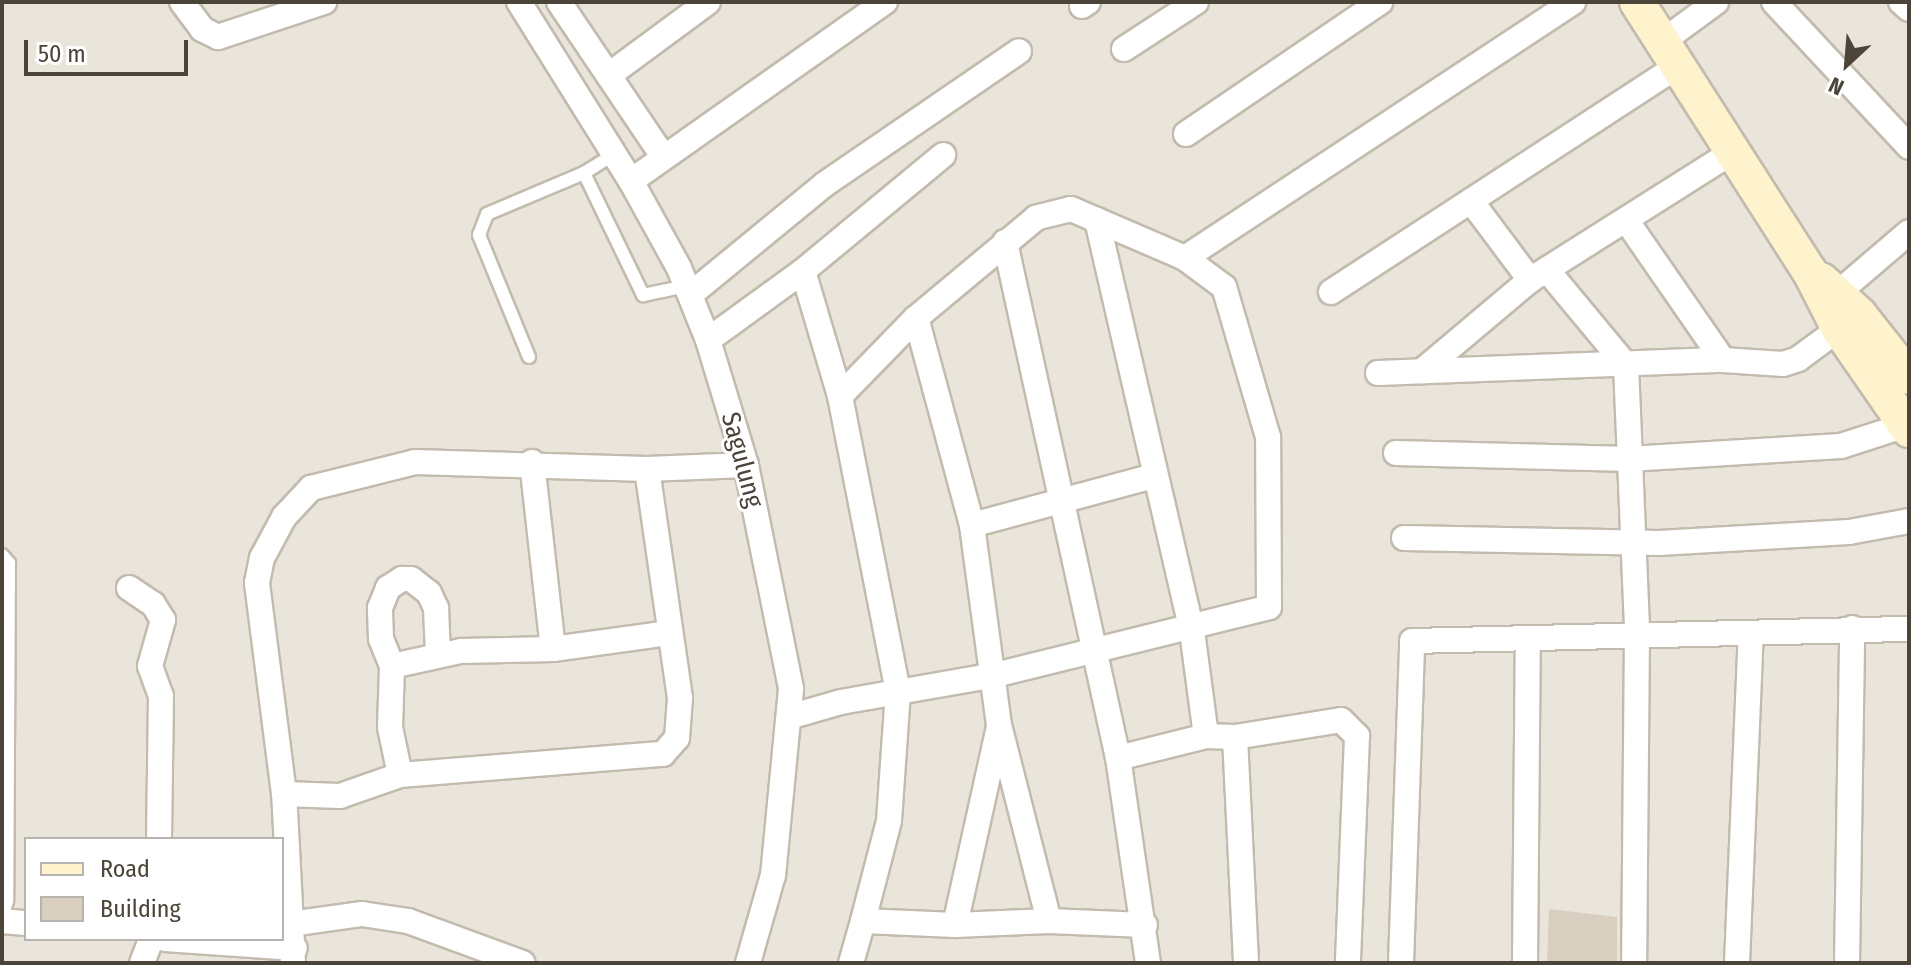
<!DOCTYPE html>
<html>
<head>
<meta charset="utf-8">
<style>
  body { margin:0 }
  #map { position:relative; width:1911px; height:965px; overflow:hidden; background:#f6f3ec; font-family:"Fira Sans Condensed",sans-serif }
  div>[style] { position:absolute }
  .residential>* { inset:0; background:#eae5da }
  .building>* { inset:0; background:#d8cfc1 }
  .roads { filter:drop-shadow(2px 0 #c2bbae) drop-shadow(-2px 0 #c2bbae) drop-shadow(0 2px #c2bbae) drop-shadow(0 -2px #c2bbae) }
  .lane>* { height:12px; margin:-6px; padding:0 6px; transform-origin:6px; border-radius:6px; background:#fff }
  .street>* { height:24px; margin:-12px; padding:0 12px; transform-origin:12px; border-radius:12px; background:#fff }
  .secondary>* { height:34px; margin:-17px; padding:0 17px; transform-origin:17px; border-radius:17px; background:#fff3cd }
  span { translate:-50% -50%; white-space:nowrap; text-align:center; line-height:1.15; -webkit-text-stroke:6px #fff; paint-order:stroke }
  .street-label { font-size:26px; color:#4b4439 }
  .frame { position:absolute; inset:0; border:4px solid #4b4439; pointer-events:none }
  .legend { position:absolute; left:24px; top:837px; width:260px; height:104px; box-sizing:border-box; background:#fff; border:2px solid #b7b4b0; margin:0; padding:10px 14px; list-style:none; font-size:24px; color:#4b4439 }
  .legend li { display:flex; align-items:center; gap:16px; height:40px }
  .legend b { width:40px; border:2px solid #b7b4b0 }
  .north { position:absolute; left:1807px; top:24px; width:80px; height:80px; -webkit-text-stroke:6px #fff; paint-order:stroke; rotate:206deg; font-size:22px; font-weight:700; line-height:32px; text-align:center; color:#4b4439 }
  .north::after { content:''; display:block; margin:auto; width:28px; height:36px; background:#4b4439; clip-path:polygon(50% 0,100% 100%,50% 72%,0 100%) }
  .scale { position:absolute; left:24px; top:40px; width:164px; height:36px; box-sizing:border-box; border:4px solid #4b4439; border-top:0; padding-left:10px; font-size:24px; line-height:28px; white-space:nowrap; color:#4b4439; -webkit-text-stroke:6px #fff; paint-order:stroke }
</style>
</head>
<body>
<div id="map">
  <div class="residential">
    <div style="clip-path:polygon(evenodd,2px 2px,1909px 2px,1909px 963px,2px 963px,2px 2px,26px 839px,282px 839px,282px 939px,26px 939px,26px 839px)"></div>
  </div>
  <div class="building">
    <div style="clip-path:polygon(1549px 909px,1617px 917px,1617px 963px,1547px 963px)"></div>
  </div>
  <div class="roads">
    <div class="lane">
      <div style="left:584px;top:173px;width:36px;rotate:-32deg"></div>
      <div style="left:529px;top:357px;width:132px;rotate:-112.3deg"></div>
      <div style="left:479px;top:235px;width:22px;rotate:-69deg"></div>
      <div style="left:487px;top:214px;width:105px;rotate:-22.9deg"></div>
      <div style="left:584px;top:173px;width:136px;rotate:64.2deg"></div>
      <div style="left:643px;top:295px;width:45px;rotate:-11.6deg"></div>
      <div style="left:2px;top:555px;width:11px;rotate:49deg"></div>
      <div style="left:9px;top:563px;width:338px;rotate:90.3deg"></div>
      <div style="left:7px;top:901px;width:17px;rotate:107deg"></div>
    </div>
    <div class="street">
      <div style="left:182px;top:2px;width:34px;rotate:53deg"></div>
      <div style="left:202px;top:29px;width:18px;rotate:27deg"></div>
      <div style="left:218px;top:37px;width:112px;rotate:-18.3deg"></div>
      <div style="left:519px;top:2px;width:211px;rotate:58deg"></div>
      <div style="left:631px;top:181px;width:99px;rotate:61.1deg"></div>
      <div style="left:679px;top:268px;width:78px;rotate:68.1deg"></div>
      <div style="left:708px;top:340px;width:131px;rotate:73.1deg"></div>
      <div style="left:746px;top:465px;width:228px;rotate:78.6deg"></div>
      <div style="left:791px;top:689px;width:187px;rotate:95.5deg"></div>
      <div style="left:773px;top:875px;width:91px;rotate:105.9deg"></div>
      <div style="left:559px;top:2px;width:186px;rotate:56deg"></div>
      <div style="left:1774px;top:2px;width:198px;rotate:47deg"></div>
      <div style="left:1901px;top:2px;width:11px;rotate:41deg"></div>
      <div style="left:1082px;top:6px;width:7px;rotate:-34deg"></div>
      <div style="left:1663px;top:41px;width:66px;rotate:-36.3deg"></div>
      <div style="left:1124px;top:49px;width:86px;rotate:-33.1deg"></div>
      <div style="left:609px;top:75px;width:123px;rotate:-36.4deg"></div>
      <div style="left:1186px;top:134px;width:235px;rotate:-34.2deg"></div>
      <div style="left:631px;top:181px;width:311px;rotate:-35.2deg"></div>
      <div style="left:1471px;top:201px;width:99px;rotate:53.2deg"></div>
      <div style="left:1097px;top:220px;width:422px;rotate:77deg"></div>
      <div style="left:1192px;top:631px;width:106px;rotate:82.4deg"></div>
      <div style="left:1206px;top:736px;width:29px;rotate:2deg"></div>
      <div style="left:1235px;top:737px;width:107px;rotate:-9.1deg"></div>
      <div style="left:1341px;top:720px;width:23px;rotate:45deg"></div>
      <div style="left:1357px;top:736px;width:227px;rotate:92.3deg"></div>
      <div style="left:1626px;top:220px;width:170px;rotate:55.3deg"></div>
      <div style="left:1005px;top:242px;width:528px;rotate:77.65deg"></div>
      <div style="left:1185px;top:258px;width:465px;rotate:-33.4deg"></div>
      <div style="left:1547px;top:270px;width:124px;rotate:50.3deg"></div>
      <div style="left:1626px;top:365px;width:268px;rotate:87.6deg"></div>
      <div style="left:1637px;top:633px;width:330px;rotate:90.5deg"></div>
      <div style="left:803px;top:271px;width:130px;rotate:73.5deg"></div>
      <div style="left:1331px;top:292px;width:415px;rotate:-33.1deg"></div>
      <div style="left:691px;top:294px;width:173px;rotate:-39.4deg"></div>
      <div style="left:825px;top:184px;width:235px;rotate:-34.4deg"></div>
      <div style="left:1826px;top:303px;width:109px;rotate:-40.5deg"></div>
      <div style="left:708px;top:340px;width:117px;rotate:-36deg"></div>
      <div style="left:803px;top:271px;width:182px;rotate:-39.6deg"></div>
      <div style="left:1422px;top:371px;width:141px;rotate:-40.1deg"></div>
      <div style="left:1530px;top:280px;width:241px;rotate:-32.3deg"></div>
      <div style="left:1378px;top:373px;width:345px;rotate:-2.2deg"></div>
      <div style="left:1723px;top:360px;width:60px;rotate:3.8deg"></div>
      <div style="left:1783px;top:364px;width:16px;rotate:-18deg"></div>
      <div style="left:1798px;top:359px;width:66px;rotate:-36.3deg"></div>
      <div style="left:1396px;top:453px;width:233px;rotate:1.5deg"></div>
      <div style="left:1629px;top:459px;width:212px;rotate:-3.5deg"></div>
      <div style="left:1841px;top:446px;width:68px;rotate:-17.9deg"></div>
      <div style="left:532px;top:462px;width:188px;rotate:83.6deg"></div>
      <div style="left:972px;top:525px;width:188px;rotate:-15.1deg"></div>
      <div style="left:1404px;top:538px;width:255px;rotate:1.1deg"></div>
      <div style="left:1659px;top:543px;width:190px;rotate:-3.3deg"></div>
      <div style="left:1849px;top:532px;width:61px;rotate:-10.4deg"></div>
      <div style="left:129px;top:588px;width:29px;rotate:34deg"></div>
      <div style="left:153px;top:604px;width:19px;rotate:58deg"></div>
      <div style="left:163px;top:620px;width:48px;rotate:105.8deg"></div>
      <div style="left:150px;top:666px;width:32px;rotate:70deg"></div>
      <div style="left:161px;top:696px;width:143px;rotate:90.8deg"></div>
      <div style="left:392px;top:666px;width:29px;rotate:-112deg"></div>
      <div style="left:381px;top:639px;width:31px;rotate:-92deg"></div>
      <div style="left:380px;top:608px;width:22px;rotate:-68deg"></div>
      <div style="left:388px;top:588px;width:17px;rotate:-33deg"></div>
      <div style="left:402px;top:579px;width:9px"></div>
      <div style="left:411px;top:579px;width:23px;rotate:38deg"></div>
      <div style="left:429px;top:593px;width:17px;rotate:65deg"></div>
      <div style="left:436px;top:608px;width:47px;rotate:87.6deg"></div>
      <div style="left:789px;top:717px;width:54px;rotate:-16.1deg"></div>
      <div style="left:841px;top:702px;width:58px;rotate:-10deg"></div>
      <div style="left:898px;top:692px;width:98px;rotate:-9.9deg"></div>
      <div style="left:995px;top:675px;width:282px;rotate:-13.9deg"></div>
      <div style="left:1269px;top:607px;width:170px;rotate:-90.3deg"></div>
      <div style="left:1268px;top:437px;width:156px;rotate:-106.3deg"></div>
      <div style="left:1224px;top:287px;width:49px;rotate:-143.4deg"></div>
      <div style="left:1185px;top:258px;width:124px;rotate:-156.7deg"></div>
      <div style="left:1071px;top:209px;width:36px;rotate:166deg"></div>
      <div style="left:1036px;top:218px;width:156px;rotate:140.2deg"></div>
      <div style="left:916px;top:318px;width:109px;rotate:134.3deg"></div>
      <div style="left:840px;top:396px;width:302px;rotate:78.9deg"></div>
      <div style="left:898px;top:692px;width:129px;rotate:94deg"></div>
      <div style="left:889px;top:821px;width:103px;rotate:104.6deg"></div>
      <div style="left:1235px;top:737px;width:226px;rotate:87.2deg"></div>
      <div style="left:400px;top:775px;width:49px;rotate:-101.8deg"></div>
      <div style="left:390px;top:727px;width:61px;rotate:-88.1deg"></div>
      <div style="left:392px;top:666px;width:71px;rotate:-12.3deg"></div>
      <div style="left:461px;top:651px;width:92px;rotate:-1.2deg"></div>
      <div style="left:553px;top:649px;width:118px;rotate:-7.8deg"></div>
      <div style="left:284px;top:794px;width:56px;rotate:2deg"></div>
      <div style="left:340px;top:796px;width:64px;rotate:-19.3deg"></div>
      <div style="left:400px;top:775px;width:264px;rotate:-4.6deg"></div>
      <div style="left:663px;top:754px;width:21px;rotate:-49deg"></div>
      <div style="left:677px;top:738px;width:40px;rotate:-85.7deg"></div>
      <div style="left:680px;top:698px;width:231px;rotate:-98.2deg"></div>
      <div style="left:2px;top:921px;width:24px;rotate:5deg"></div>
      <div style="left:1049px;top:921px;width:96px;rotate:2.4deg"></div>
      <div style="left:290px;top:924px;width:73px;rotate:-7.9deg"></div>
      <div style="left:362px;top:914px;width:47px;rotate:8.7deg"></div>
      <div style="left:408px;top:921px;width:122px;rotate:20.1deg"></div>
      <div style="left:955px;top:925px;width:199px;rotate:-77.5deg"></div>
      <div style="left:165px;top:939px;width:130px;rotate:4deg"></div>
      <div style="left:142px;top:963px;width:26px;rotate:-69deg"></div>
      <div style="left:293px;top:963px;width:169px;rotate:-93deg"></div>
      <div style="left:284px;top:794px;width:213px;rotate:-97.3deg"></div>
      <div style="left:257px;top:583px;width:25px;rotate:-79deg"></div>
      <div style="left:262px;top:558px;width:47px;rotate:-61.8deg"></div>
      <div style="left:284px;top:517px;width:40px;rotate:-47deg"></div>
      <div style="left:311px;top:488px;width:107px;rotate:-14deg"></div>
      <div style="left:415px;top:462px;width:232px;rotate:1.7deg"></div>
      <div style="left:647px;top:469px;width:99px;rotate:-2.3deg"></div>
      <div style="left:851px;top:963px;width:44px;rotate:-74.1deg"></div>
      <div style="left:863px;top:921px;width:92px;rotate:2.5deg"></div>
      <div style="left:955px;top:925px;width:94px;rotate:-2.4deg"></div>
      <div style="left:1049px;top:921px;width:202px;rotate:-104.3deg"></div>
      <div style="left:999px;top:725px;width:202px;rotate:-97.7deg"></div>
      <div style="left:972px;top:525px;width:214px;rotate:-105.1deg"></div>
      <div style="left:1148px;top:963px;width:207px;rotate:-98.3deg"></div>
      <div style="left:1118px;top:758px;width:91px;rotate:-14deg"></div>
      <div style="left:1401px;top:963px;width:322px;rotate:-88deg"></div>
      <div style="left:1412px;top:641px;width:497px;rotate:-1.4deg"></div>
      <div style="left:1525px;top:963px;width:323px;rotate:-89.5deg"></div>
      <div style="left:1737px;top:963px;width:330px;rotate:-87.6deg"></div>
      <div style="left:1847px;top:963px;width:335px;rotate:-89.1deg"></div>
    </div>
    <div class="secondary">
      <div style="left:1637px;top:2px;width:321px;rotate:57.4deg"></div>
      <div style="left:1810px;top:272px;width:64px;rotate:63deg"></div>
      <div style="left:1839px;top:329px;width:123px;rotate:55.3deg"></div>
      <div style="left:1821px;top:280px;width:51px;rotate:41.8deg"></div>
      <div style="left:1859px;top:314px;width:80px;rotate:51.6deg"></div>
    </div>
  </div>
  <div class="street-label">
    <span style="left:742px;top:460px;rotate:75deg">Sagulung</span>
  </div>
  <div class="frame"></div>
  <ul class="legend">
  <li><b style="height:10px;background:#fff3cd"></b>Road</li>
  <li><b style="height:22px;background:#d8cfc1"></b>Building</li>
  </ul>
  <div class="north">N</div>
  <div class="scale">50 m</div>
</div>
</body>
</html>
